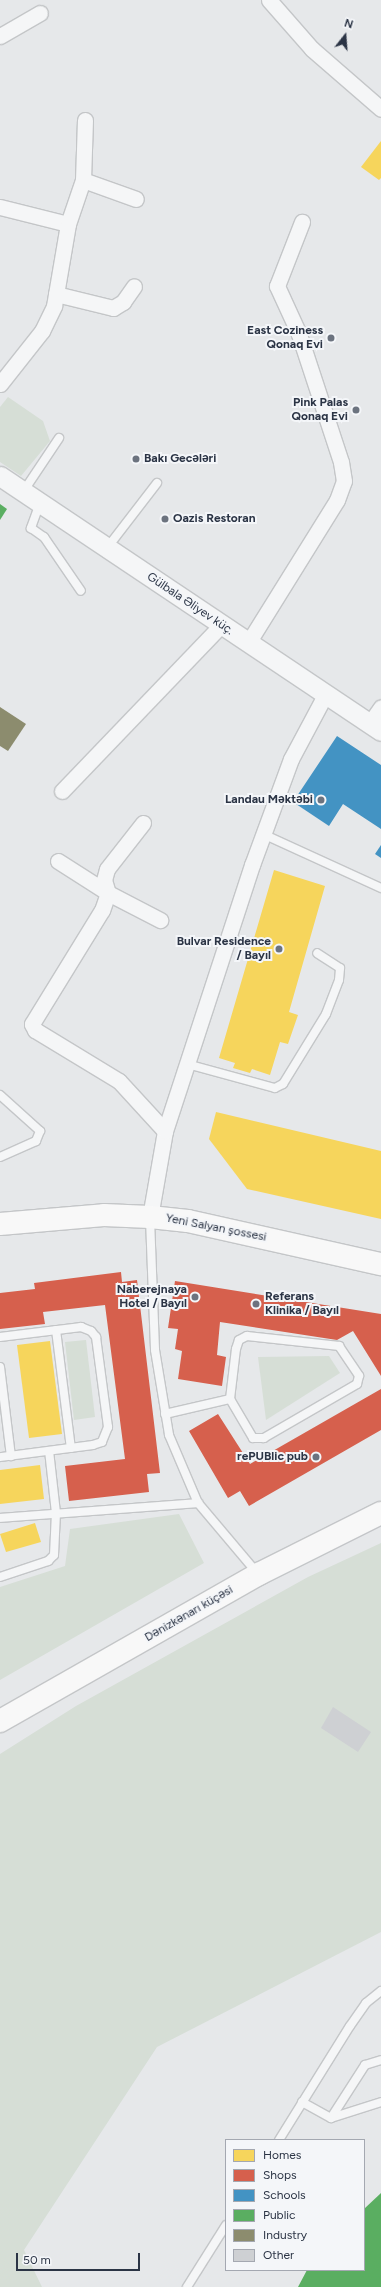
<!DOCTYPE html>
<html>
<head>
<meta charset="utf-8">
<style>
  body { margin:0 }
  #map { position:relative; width:381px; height:2287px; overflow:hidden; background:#e6e8ea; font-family:Figtree,sans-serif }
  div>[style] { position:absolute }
  .green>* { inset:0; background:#d6ded6 }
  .homes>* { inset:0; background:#f6d55c }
  .shops>* { inset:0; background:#d6604d }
  .schools>* { inset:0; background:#4393c3 }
  .public>* { inset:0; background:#5aae61 }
  .industry>* { inset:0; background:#8c8c6e }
  .building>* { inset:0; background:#ced0d3 }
  .roads { filter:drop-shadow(1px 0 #c4c6c8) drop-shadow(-1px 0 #c4c6c8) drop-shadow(0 1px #c4c6c8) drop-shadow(0 -1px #c4c6c8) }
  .service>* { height:8px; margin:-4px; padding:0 4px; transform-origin:4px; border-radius:4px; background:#f5f6f7 }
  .minor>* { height:15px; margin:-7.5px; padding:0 7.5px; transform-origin:7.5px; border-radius:7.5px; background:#f5f6f7 }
  .tertiary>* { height:19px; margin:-9.5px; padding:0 9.5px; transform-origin:9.5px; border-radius:9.5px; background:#f5f6f7 }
  .trunk>* { height:22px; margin:-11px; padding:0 11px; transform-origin:11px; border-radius:11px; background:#f8f8f8 }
  .dots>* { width:11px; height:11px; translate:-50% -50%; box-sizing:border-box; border:2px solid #f4f6f9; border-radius:50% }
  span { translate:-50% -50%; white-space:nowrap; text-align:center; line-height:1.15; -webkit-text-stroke:4px #f4f6f9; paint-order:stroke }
  .poi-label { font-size:12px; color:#2b3445; font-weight:700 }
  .right { translate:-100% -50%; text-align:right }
  .left { translate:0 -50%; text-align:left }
  .street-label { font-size:12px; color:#2b3445 }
  .legend { position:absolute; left:225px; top:2139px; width:140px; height:132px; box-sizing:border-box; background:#f4f6f9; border:1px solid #a4a8b1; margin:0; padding:5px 7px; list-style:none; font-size:12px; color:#2b3445 }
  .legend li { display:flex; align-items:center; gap:8px; height:20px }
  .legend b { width:20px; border:1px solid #a4a8b1 }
  .north { position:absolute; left:325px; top:16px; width:40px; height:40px; -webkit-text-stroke:3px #f4f6f9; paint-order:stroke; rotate:17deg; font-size:11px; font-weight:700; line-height:16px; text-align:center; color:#2b3445 }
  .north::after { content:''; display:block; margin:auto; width:14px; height:18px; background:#2b3445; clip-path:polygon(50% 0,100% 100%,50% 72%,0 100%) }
  .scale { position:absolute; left:16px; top:2253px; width:124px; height:18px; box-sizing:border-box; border:2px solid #2b3445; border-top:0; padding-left:5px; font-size:12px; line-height:14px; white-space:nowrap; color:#2b3445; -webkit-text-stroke:3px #f4f6f9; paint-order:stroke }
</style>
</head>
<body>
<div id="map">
  <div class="green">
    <div style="clip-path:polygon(8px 397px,43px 421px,50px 441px,21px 476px,0 462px,0 407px)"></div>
    <div style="clip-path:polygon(86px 1340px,95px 1417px,74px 1420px,65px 1342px)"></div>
    <div style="clip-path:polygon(329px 1356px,340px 1373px,266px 1420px,258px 1357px)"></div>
    <div style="clip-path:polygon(179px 1514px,204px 1563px,0 1680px,0 1587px,65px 1566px,70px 1529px)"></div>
    <div style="clip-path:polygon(381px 1543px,381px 1932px,157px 2047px,24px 2250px,42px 2287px,0 2287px,0 1754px,76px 1706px,308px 1577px)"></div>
  </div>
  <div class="homes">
    <div style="clip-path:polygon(381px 141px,381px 178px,379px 180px,361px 167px)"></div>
    <div style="clip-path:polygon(274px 870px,325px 886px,289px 1012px,298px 1015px,288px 1044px,280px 1042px,270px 1075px,252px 1069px,250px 1073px,233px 1068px,235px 1063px,219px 1058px)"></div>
    <div style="clip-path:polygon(216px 1112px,381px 1151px,381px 1219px,247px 1189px,209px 1139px)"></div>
    <div style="clip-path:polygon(50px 1341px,62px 1434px,29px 1438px,17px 1345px)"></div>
    <div style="clip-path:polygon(40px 1465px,44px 1499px,0 1504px,0 1470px)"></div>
    <div style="clip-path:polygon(35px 1523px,41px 1542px,6px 1552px,0 1534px)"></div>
  </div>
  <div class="shops">
    <div style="clip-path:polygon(121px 1272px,122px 1282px,137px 1280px,160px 1473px,147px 1474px,149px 1492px,69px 1501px,65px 1466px,125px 1459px,105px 1305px,43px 1312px,45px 1324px,0 1329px,0 1293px,35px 1289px,34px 1283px)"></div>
    <div style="clip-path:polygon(175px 1281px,381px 1314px,381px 1376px,353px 1331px,337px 1340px,220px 1322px,217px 1355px,226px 1357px,222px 1386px,178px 1379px,182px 1351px,175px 1349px,178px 1329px,168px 1328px)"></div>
    <div style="clip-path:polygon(381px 1389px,381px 1430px,249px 1506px,240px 1491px,228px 1498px,189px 1431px,218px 1414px,250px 1464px)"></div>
  </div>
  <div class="schools">
    <div style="clip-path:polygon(337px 736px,381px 765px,381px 829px,343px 804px,329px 826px,293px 802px)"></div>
    <div style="clip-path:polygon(381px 845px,381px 858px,375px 854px)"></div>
  </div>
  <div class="public">
    <div style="clip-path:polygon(0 504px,7px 509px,0 520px)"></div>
    <div style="clip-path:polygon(381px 2193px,381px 2287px,298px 2287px,307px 2270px,364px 2270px,364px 2209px)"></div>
  </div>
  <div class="industry">
    <div style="clip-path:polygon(0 707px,26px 724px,8px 751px,0 746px)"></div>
  </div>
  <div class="building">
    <div style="clip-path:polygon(333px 1707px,371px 1732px,358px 1752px,321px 1728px)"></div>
  </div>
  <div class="roads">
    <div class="service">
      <div style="left:23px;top:492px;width:65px;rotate:-56.3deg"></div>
      <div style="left:40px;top:503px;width:27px;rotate:110deg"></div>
      <div style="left:31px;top:528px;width:16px;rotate:35deg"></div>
      <div style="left:44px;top:537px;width:65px;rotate:55.6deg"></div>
      <div style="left:107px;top:548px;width:82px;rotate:-52.4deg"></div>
      <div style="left:263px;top:834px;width:130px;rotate:24.6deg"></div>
      <div style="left:187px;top:1064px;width:91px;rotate:15.3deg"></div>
      <div style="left:275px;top:1088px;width:9px;rotate:-27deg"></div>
      <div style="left:283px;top:1084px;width:82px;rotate:-58.4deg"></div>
      <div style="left:326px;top:1014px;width:36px;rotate:-69deg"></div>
      <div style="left:339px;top:980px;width:12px;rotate:-85deg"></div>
      <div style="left:340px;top:968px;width:27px;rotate:-147deg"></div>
      <div style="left:0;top:1095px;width:54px;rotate:42deg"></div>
      <div style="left:40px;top:1131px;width:11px;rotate:112deg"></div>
      <div style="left:36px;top:1141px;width:39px;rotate:156deg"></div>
      <div style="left:150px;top:1219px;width:131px;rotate:87.8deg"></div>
      <div style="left:155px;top:1350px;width:86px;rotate:80.6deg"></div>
      <div style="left:169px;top:1435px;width:74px;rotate:66.9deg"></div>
      <div style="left:198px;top:1503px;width:93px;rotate:49.8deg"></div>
      <div style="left:56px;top:1330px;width:119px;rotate:82.8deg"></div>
      <div style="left:247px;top:1336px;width:93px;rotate:6.2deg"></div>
      <div style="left:339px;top:1346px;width:36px;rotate:56deg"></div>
      <div style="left:359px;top:1376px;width:8px;rotate:104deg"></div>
      <div style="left:357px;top:1384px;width:108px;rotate:149.9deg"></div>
      <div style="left:264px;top:1438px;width:11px;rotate:180deg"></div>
      <div style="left:253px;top:1438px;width:45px;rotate:-120.5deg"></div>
      <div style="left:230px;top:1399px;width:50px;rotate:-83.2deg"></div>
      <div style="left:236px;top:1349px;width:9px;rotate:-72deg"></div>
      <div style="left:239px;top:1340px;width:9px;rotate:-27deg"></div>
      <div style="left:0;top:1337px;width:82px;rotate:-7deg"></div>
      <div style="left:81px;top:1327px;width:11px;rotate:22deg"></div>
      <div style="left:91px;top:1331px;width:8px;rotate:50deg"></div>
      <div style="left:96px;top:1337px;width:91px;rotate:82.4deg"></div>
      <div style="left:108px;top:1427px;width:16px;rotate:112deg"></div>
      <div style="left:102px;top:1442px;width:9px;rotate:162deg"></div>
      <div style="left:93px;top:1445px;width:94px;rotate:172.6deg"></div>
      <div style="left:0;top:1367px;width:90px;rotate:83deg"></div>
      <div style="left:165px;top:1414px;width:67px;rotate:-13deg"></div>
      <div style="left:0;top:1518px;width:199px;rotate:-4.3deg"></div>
      <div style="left:0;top:1577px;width:51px;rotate:-18.4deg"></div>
      <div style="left:48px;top:1561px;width:8px;rotate:-45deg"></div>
      <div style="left:54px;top:1555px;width:42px;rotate:-87.3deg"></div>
      <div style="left:56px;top:1513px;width:62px;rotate:-96.4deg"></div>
      <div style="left:302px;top:2102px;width:33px;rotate:29deg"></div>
      <div style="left:331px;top:2118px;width:52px;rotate:-17.7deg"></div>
      <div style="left:331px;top:2118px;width:63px;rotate:-57.3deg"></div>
      <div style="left:365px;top:2065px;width:17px;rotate:-17deg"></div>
      <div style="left:279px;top:2140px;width:134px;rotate:-58.1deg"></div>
      <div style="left:350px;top:2026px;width:28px;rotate:-55deg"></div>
      <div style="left:366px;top:2003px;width:19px;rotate:-39deg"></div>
      <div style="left:187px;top:2287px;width:73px;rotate:-57.8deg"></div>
    </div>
    <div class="minor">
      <div style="left:269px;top:0;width:65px;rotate:48.7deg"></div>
      <div style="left:312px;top:49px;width:91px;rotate:41deg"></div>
      <div style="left:0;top:36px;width:46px;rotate:-29.9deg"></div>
      <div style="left:83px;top:180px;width:56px;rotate:19.7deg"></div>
      <div style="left:0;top:207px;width:70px;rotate:14deg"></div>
      <div style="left:56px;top:294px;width:59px;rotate:13.8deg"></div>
      <div style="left:113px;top:308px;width:12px;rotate:-31deg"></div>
      <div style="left:123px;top:302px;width:19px;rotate:-55deg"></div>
      <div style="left:0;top:384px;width:68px;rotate:-51.6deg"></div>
      <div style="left:42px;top:331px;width:28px;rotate:-64deg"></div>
      <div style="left:54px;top:306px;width:83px;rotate:-80.3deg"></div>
      <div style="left:68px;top:224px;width:46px;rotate:-71.2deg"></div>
      <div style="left:83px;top:180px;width:60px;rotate:-88.1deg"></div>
      <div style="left:248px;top:643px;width:168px;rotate:-58.1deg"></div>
      <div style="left:337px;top:500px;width:20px;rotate:-70deg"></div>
      <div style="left:344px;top:481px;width:19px;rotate:-99deg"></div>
      <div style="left:341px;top:462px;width:135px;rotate:-108.2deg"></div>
      <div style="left:299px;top:334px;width:53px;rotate:-114.6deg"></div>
      <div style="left:277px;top:286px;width:69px;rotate:-68.7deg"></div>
      <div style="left:370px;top:723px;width:19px;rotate:-55deg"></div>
      <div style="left:62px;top:791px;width:230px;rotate:-46.2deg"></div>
      <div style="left:143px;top:823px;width:58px;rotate:128deg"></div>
      <div style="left:107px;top:869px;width:11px;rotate:105deg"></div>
      <div style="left:104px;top:880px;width:14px;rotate:73deg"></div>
      <div style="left:108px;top:893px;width:18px;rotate:109deg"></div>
      <div style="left:102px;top:910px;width:134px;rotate:121.6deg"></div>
      <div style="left:32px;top:1024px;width:7px;rotate:63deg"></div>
      <div style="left:35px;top:1030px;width:98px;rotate:31.3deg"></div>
      <div style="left:119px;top:1081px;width:68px;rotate:47.4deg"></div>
      <div style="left:58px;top:861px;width:59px;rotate:32.6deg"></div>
      <div style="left:108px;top:893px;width:59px;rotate:27.4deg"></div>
      <div style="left:150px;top:1217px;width:87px;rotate:-80.1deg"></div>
      <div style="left:165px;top:1131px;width:280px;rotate:-71.9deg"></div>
      <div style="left:252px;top:865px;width:113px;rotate:-69.8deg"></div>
      <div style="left:291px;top:759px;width:72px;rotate:-62deg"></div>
    </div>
    <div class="tertiary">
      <div style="left:0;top:476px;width:458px;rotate:33.8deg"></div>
    </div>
    <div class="trunk">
      <div style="left:0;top:1224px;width:104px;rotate:-4.9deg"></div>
      <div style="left:104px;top:1215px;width:46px;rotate:2.5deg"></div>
      <div style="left:150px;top:1217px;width:38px;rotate:6deg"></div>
      <div style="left:188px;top:1221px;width:198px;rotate:12.6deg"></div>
      <div style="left:0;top:1721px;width:298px;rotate:-29.6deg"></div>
      <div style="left:259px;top:1574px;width:136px;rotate:-26.6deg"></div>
    </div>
  </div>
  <div class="dots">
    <div style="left:331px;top:338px;background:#6c737f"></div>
    <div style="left:356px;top:410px;background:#6c737f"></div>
    <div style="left:136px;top:459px;background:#6c737f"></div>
    <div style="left:165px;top:519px;background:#6c737f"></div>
    <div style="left:321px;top:800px;background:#6c737f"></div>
    <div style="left:279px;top:949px;background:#6c737f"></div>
    <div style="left:195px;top:1297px;background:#6c737f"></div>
    <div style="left:256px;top:1304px;background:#6c737f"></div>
    <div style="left:316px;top:1457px;background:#6c737f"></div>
  </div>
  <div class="poi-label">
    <span class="right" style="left:323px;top:338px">East Coziness<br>Qonaq Evi</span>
    <span class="right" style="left:348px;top:410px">Pink Palas<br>Qonaq Evi</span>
    <span class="left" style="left:144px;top:459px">Bakı Gecələri</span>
    <span class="left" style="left:173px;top:519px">Oazis Restoran</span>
    <span class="right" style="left:313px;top:800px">Landau Məktəbi</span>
    <span class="right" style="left:271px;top:949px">Bulvar Residence<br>/ Bayıl</span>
    <span class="right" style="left:187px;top:1297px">Naberejnaya<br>Hotel / Bayıl</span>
    <span class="left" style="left:265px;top:1304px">Referans<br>Klinika / Bayıl</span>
    <span class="right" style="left:308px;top:1457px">rePUBlic pub</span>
  </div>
  <div class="street-label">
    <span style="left:190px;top:604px;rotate:34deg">Gülbala Əliyev küç.</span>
    <span style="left:216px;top:1228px;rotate:11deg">Yeni Salyan şossesi</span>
    <span style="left:189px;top:1614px;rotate:-30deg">Dənizkənarı küçəsi</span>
  </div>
  <ul class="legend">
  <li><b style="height:11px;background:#f6d55c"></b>Homes</li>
  <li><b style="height:11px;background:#d6604d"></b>Shops</li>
  <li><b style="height:11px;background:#4393c3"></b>Schools</li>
  <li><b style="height:11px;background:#5aae61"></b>Public</li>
  <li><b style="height:11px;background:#8c8c6e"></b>Industry</li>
  <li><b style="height:11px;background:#ced0d3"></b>Other</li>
  </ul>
  <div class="north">N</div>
  <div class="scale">50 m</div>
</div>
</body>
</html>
